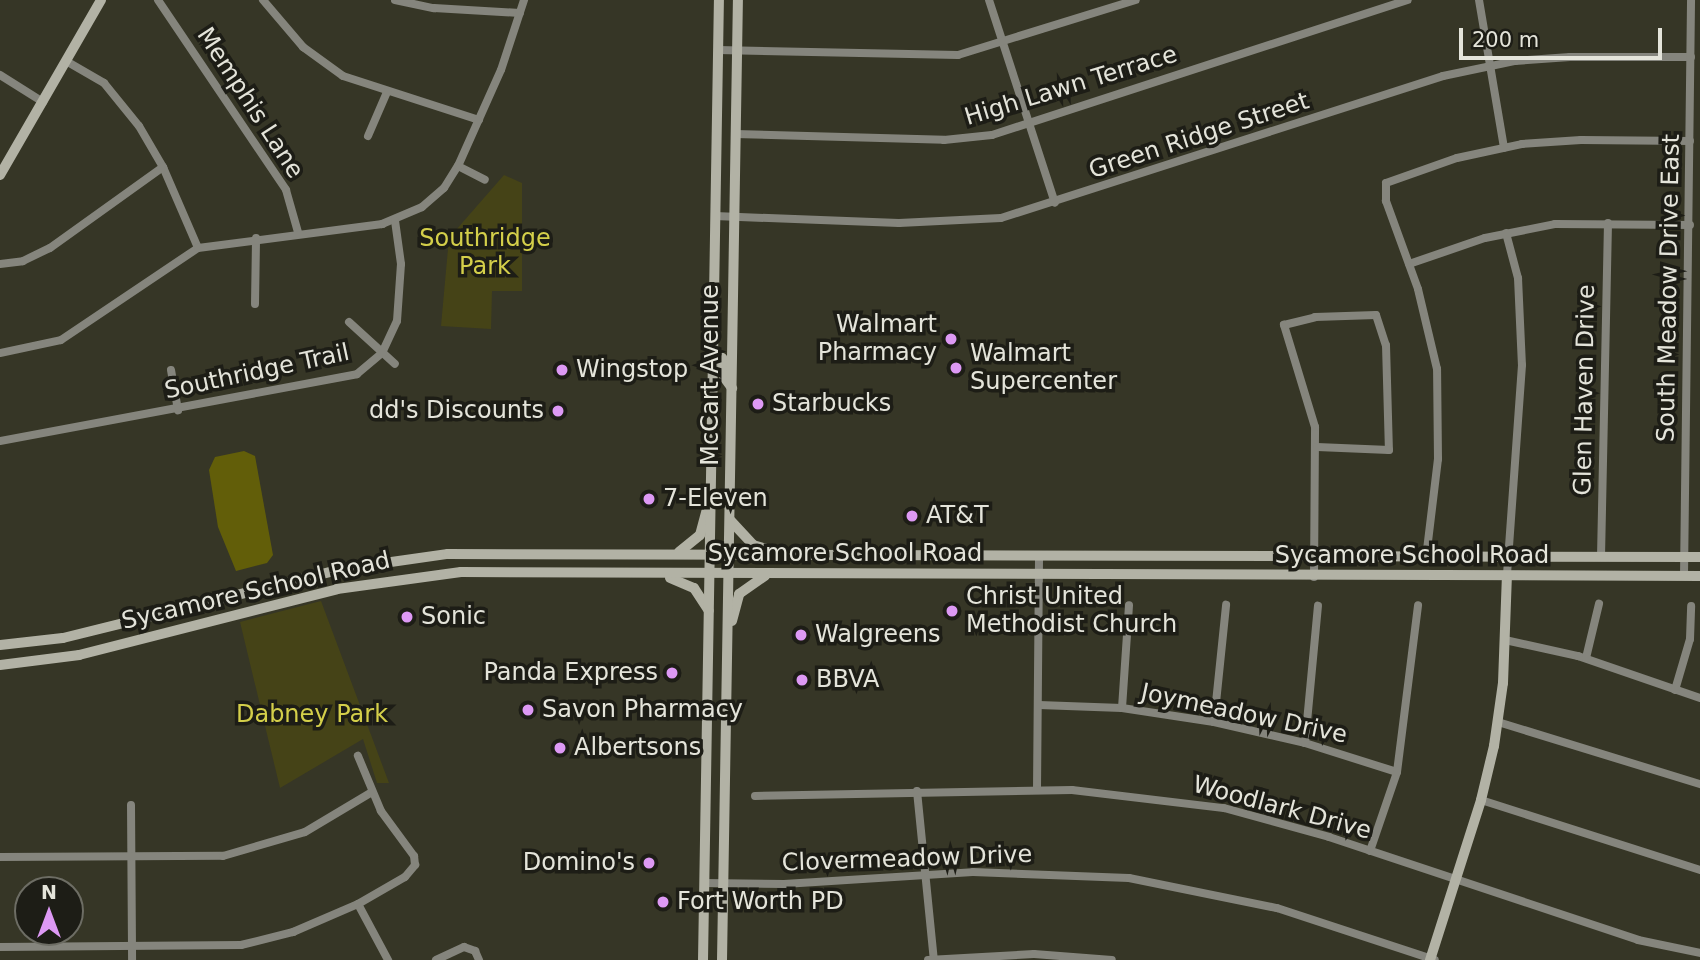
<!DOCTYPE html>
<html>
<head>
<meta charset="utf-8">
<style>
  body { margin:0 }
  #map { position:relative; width:1700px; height:960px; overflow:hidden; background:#363626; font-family:"DejaVu Sans",sans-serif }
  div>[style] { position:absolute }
  .green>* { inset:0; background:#454317 }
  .water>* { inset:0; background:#625e09 }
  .street>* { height:8px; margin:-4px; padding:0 4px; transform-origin:4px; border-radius:4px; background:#85857d }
  .secondary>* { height:10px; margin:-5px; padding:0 5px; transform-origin:5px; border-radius:5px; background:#b2b2a5 }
  .dots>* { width:19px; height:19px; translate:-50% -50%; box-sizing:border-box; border:4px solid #1d1d16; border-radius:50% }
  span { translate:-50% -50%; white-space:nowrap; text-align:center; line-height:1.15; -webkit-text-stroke:7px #1d1d16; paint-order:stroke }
  .street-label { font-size:24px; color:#e4e4da }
  .park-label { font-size:24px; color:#d4cf4a }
  .poi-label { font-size:24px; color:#e4e4da }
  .right { translate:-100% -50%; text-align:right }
  .left { translate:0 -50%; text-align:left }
  .north { position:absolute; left:14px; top:876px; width:70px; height:70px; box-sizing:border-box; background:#1d1d16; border:2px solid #6d6d64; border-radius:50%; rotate:0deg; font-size:19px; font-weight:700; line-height:28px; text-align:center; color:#e4e4da }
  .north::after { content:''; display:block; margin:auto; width:24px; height:32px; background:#dd99f4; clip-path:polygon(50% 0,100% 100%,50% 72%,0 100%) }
  .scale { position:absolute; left:1459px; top:28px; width:203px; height:32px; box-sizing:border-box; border:4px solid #e4e4da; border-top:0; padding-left:9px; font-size:21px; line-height:24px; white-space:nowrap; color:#e4e4da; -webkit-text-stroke:5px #1d1d16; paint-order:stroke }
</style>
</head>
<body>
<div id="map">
  <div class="green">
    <div style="clip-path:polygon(504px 175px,522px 183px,522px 291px,492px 291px,491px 329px,441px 326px,449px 238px)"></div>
    <div style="clip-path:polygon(321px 601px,389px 783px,377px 783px,363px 739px,280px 788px,240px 622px)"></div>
  </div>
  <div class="water">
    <div style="clip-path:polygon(244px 451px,255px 456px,273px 555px,267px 563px,236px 571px,218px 527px,209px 470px,215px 457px)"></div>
  </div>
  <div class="street">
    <div style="left:158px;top:0;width:229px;rotate:56deg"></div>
    <div style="left:286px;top:190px;width:44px;rotate:74.1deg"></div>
    <div style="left:263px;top:0;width:62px;rotate:49.6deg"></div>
    <div style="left:303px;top:47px;width:49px;rotate:35.9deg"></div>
    <div style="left:343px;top:76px;width:143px;rotate:17.9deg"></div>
    <div style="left:395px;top:0;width:40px;rotate:12deg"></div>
    <div style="left:434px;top:8px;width:86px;rotate:3.3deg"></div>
    <div style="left:989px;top:0;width:213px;rotate:72deg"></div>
    <div style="left:1479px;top:0;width:150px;rotate:80.4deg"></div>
    <div style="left:718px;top:50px;width:240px;rotate:1.2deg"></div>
    <div style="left:958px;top:55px;width:186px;rotate:-17.2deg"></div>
    <div style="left:66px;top:61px;width:44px;rotate:30.1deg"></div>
    <div style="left:104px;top:83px;width:55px;rotate:50.9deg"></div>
    <div style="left:139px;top:126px;width:48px;rotate:59.7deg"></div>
    <div style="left:163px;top:167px;width:88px;rotate:66.6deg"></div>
    <div style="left:0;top:75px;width:51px;rotate:32.1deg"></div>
    <div style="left:735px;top:134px;width:209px;rotate:1.6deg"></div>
    <div style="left:944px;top:140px;width:48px;rotate:-5.9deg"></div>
    <div style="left:992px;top:135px;width:437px;rotate:-18deg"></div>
    <div style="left:368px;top:136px;width:48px;rotate:-66.6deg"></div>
    <div style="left:458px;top:166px;width:30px;rotate:27deg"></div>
    <div style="left:715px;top:216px;width:184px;rotate:2.2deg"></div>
    <div style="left:899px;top:223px;width:102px;rotate:-2.8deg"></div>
    <div style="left:1001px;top:218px;width:464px;rotate:-17.8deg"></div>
    <div style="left:1443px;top:76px;width:74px;rotate:-11.8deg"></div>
    <div style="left:1515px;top:61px;width:55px;rotate:-4.2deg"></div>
    <div style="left:1570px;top:57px;width:121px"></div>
    <div style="left:1506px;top:233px;width:47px;rotate:75.1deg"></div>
    <div style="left:1518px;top:278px;width:87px;rotate:87.4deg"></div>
    <div style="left:1522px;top:365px;width:212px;rotate:94.1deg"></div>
    <div style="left:0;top:264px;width:23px;rotate:-7deg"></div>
    <div style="left:23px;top:261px;width:30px;rotate:-26deg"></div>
    <div style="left:50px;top:248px;width:139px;rotate:-35.6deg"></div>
    <div style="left:1409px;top:264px;width:80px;rotate:-18.9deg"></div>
    <div style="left:1485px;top:238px;width:71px;rotate:-11.3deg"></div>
    <div style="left:1555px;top:224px;width:135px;rotate:0.4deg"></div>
    <div style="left:255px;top:304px;width:66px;rotate:-89.1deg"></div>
    <div style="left:349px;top:322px;width:62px;rotate:42.4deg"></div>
    <div style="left:0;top:353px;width:62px;rotate:-12deg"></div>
    <div style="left:61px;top:340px;width:165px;rotate:-33.9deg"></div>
    <div style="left:198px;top:248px;width:186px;rotate:-7.4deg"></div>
    <div style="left:382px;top:224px;width:43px;rotate:-23deg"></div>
    <div style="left:422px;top:207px;width:29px;rotate:-41deg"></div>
    <div style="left:444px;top:188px;width:26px;rotate:-58deg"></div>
    <div style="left:458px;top:166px;width:105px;rotate:-65.9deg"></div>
    <div style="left:501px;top:70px;width:74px;rotate:-71.8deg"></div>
    <div style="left:171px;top:370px;width:41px;rotate:80.1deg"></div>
    <div style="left:0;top:441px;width:363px;rotate:-10.6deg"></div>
    <div style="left:357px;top:374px;width:33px;rotate:-40deg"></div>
    <div style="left:382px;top:353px;width:35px;rotate:-65deg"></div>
    <div style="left:397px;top:321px;width:57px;rotate:-86deg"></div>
    <div style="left:401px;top:264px;width:43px;rotate:-97.9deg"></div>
    <div style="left:1601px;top:557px;width:334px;rotate:-88.8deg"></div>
    <div style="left:1426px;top:558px;width:100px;rotate:-83.1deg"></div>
    <div style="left:1438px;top:459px;width:90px;rotate:-90.6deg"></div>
    <div style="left:1437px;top:369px;width:82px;rotate:-103.4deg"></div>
    <div style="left:1418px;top:289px;width:94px;rotate:-110deg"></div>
    <div style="left:1386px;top:201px;width:18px;rotate:-90deg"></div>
    <div style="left:1386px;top:183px;width:75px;rotate:-19.4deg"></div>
    <div style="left:1457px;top:158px;width:66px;rotate:-12.2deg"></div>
    <div style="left:1522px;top:144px;width:59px;rotate:-3.9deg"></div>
    <div style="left:1581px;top:140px;width:109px;rotate:0.5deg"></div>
    <div style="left:1684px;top:576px;width:576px;rotate:-89.3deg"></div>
    <div style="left:1314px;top:577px;width:150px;rotate:-89.6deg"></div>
    <div style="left:1315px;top:427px;width:107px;rotate:-106.9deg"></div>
    <div style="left:1284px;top:325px;width:32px;rotate:-14deg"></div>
    <div style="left:1315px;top:317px;width:61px;rotate:-1.9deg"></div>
    <div style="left:1376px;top:315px;width:32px;rotate:72deg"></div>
    <div style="left:1386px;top:345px;width:105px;rotate:88.4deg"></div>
    <div style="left:1389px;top:450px;width:72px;rotate:-177.6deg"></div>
    <div style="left:1505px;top:640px;width:75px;rotate:12.4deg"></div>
    <div style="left:1578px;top:656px;width:129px;rotate:19deg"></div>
    <div style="left:1586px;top:658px;width:56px;rotate:-76.5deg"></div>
    <div style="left:1675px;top:690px;width:53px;rotate:-73.6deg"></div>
    <div style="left:1690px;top:639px;width:33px;rotate:-88deg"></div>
    <div style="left:1039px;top:705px;width:83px;rotate:2.1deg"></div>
    <div style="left:1122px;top:708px;width:93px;rotate:8.7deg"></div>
    <div style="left:1214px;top:722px;width:93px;rotate:13deg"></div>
    <div style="left:1305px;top:743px;width:96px;rotate:17.5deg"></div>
    <div style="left:1122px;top:708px;width:103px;rotate:-86.1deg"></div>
    <div style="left:1214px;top:722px;width:118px;rotate:-84.1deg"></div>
    <div style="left:1498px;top:722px;width:211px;rotate:17.1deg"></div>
    <div style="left:1305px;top:743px;width:138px;rotate:-84.6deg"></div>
    <div style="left:1037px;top:789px;width:232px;rotate:-89.5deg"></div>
    <div style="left:917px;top:791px;width:170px;rotate:84.3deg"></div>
    <div style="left:755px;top:796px;width:317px;rotate:-1.1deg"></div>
    <div style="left:1072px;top:790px;width:153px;rotate:6.8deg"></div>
    <div style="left:1224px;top:808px;width:109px;rotate:15.4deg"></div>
    <div style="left:1329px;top:837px;width:326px;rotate:18.4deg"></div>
    <div style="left:1638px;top:940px;width:63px;rotate:11.8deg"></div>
    <div style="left:1481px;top:800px;width:230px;rotate:17.7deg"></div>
    <div style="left:131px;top:805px;width:155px;rotate:89.6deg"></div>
    <div style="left:1370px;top:851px;width:83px;rotate:-71.1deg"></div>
    <div style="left:1397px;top:772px;width:168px;rotate:-82.8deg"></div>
    <div style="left:0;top:857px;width:223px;rotate:-0.3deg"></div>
    <div style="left:223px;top:856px;width:85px;rotate:-16.3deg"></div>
    <div style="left:305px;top:832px;width:78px;rotate:-30.8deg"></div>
    <div style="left:704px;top:883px;width:80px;rotate:0.7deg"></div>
    <div style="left:784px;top:884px;width:189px;rotate:-3.6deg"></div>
    <div style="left:973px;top:872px;width:156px;rotate:2.2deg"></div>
    <div style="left:1129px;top:878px;width:151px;rotate:11.5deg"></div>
    <div style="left:1277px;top:908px;width:166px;rotate:18.2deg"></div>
    <div style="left:358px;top:904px;width:64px;rotate:61.8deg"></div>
    <div style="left:0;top:947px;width:241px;rotate:-0.5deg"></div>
    <div style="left:241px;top:945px;width:54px;rotate:-14deg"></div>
    <div style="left:293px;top:932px;width:71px;rotate:-23.3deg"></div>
    <div style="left:358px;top:904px;width:54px;rotate:-29.9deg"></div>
    <div style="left:405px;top:877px;width:16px;rotate:-50deg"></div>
    <div style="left:415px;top:865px;width:9px;rotate:-96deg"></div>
    <div style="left:414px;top:856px;width:56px;rotate:-126.3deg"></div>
    <div style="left:381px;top:811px;width:60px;rotate:-112.7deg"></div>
    <div style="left:436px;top:960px;width:31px;rotate:-25deg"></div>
    <div style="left:464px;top:947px;width:12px;rotate:20deg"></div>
    <div style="left:475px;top:951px;width:10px;rotate:66deg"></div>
    <div style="left:928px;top:960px;width:106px;rotate:-3.2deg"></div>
    <div style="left:1034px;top:954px;width:78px;rotate:4.4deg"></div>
  </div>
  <div class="secondary">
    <div style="left:0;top:175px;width:202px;rotate:-60deg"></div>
    <div style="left:712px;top:352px;width:12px;rotate:31deg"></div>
    <div style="left:722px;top:358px;width:19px;rotate:84deg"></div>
    <div style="left:724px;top:377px;width:14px;rotate:54deg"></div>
    <div style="left:730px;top:520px;width:34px;rotate:47deg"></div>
    <div style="left:753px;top:545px;width:26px;rotate:16deg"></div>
    <div style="left:679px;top:552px;width:27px;rotate:-39deg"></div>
    <div style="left:700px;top:535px;width:27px;rotate:-75deg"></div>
    <div style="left:670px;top:578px;width:26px;rotate:23deg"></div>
    <div style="left:694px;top:588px;width:27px;rotate:57deg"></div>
    <div style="left:732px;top:621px;width:28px;rotate:-75deg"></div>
    <div style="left:739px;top:594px;width:32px;rotate:-35deg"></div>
    <div style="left:0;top:645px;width:63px;rotate:-6.3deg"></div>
    <div style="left:63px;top:638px;width:287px;rotate:-13.9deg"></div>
    <div style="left:342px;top:569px;width:107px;rotate:-8.1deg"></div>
    <div style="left:448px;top:554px;width:1252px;rotate:0.14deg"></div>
    <div style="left:0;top:665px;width:80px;rotate:-7.2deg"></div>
    <div style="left:79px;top:655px;width:266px;rotate:-14.3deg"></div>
    <div style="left:337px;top:589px;width:125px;rotate:-7.8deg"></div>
    <div style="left:461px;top:572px;width:1239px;rotate:0.18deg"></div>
    <div style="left:703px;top:960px;width:960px;rotate:-89.05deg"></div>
    <div style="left:722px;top:960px;width:960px;rotate:-89.05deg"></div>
    <div style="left:1430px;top:960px;width:168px;rotate:-72.3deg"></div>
    <div style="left:1481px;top:800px;width:56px;rotate:-76.5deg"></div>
    <div style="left:1494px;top:746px;width:64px;rotate:-81.9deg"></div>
    <div style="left:1503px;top:683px;width:107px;rotate:-87.9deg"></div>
  </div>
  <div class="dots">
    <div style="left:951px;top:339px;background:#dd99f4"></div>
    <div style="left:956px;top:368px;background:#dd99f4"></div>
    <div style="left:562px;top:370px;background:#dd99f4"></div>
    <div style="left:758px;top:404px;background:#dd99f4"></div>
    <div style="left:558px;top:411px;background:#dd99f4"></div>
    <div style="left:649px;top:499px;background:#dd99f4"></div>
    <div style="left:912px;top:516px;background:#dd99f4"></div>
    <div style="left:952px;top:611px;background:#dd99f4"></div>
    <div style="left:407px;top:617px;background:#dd99f4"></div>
    <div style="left:801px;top:635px;background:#dd99f4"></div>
    <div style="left:672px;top:673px;background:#dd99f4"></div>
    <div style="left:802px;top:680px;background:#dd99f4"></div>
    <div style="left:528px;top:710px;background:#dd99f4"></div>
    <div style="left:560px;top:748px;background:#dd99f4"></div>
    <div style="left:649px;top:863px;background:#dd99f4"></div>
    <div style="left:663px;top:902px;background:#dd99f4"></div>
  </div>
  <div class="street-label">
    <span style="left:1071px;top:86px;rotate:-17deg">High Lawn Terrace</span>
    <span style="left:250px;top:103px;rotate:57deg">Memphis Lane</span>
    <span style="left:1199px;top:136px;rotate:-18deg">Green Ridge Street</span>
    <span style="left:1669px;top:288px;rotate:-89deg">South Meadow Drive East</span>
    <span style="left:257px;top:372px;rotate:-12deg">Southridge Trail</span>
    <span style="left:711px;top:375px;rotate:-90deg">McCart Avenue</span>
    <span style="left:1585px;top:390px;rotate:-89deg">Glen Haven Drive</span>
    <span style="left:845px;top:554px">Sycamore School Road</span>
    <span style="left:1412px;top:556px">Sycamore School Road</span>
    <span style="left:256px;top:591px;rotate:-13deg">Sycamore School Road</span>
    <span style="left:1244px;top:714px;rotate:12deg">Joymeadow Drive</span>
    <span style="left:1282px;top:808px;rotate:15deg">Woodlark Drive</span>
    <span style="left:907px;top:859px;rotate:-2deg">Clovermeadow Drive</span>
  </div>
  <div class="park-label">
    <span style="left:485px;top:253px">Southridge<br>Park</span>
    <span style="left:312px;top:715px">Dabney Park</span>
  </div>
  <div class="poi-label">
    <span class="right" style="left:937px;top:339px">Walmart<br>Pharmacy</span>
    <span class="left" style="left:970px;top:368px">Walmart<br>Supercenter</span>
    <span class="left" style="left:576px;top:370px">Wingstop</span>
    <span class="left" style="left:772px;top:404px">Starbucks</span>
    <span class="right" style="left:544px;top:411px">dd's Discounts</span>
    <span class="left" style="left:663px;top:499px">7-Eleven</span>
    <span class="left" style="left:926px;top:516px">AT&amp;T</span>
    <span class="left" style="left:966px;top:611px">Christ United<br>Methodist Church</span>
    <span class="left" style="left:421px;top:617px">Sonic</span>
    <span class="left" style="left:815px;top:635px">Walgreens</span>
    <span class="right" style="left:658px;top:673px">Panda Express</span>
    <span class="left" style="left:816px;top:680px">BBVA</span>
    <span class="left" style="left:542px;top:710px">Savon Pharmacy</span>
    <span class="left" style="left:574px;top:748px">Albertsons</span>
    <span class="right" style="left:635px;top:863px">Domino's</span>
    <span class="left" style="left:677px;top:902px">Fort Worth PD</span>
  </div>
  <div class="north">N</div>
  <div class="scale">200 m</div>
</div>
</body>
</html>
